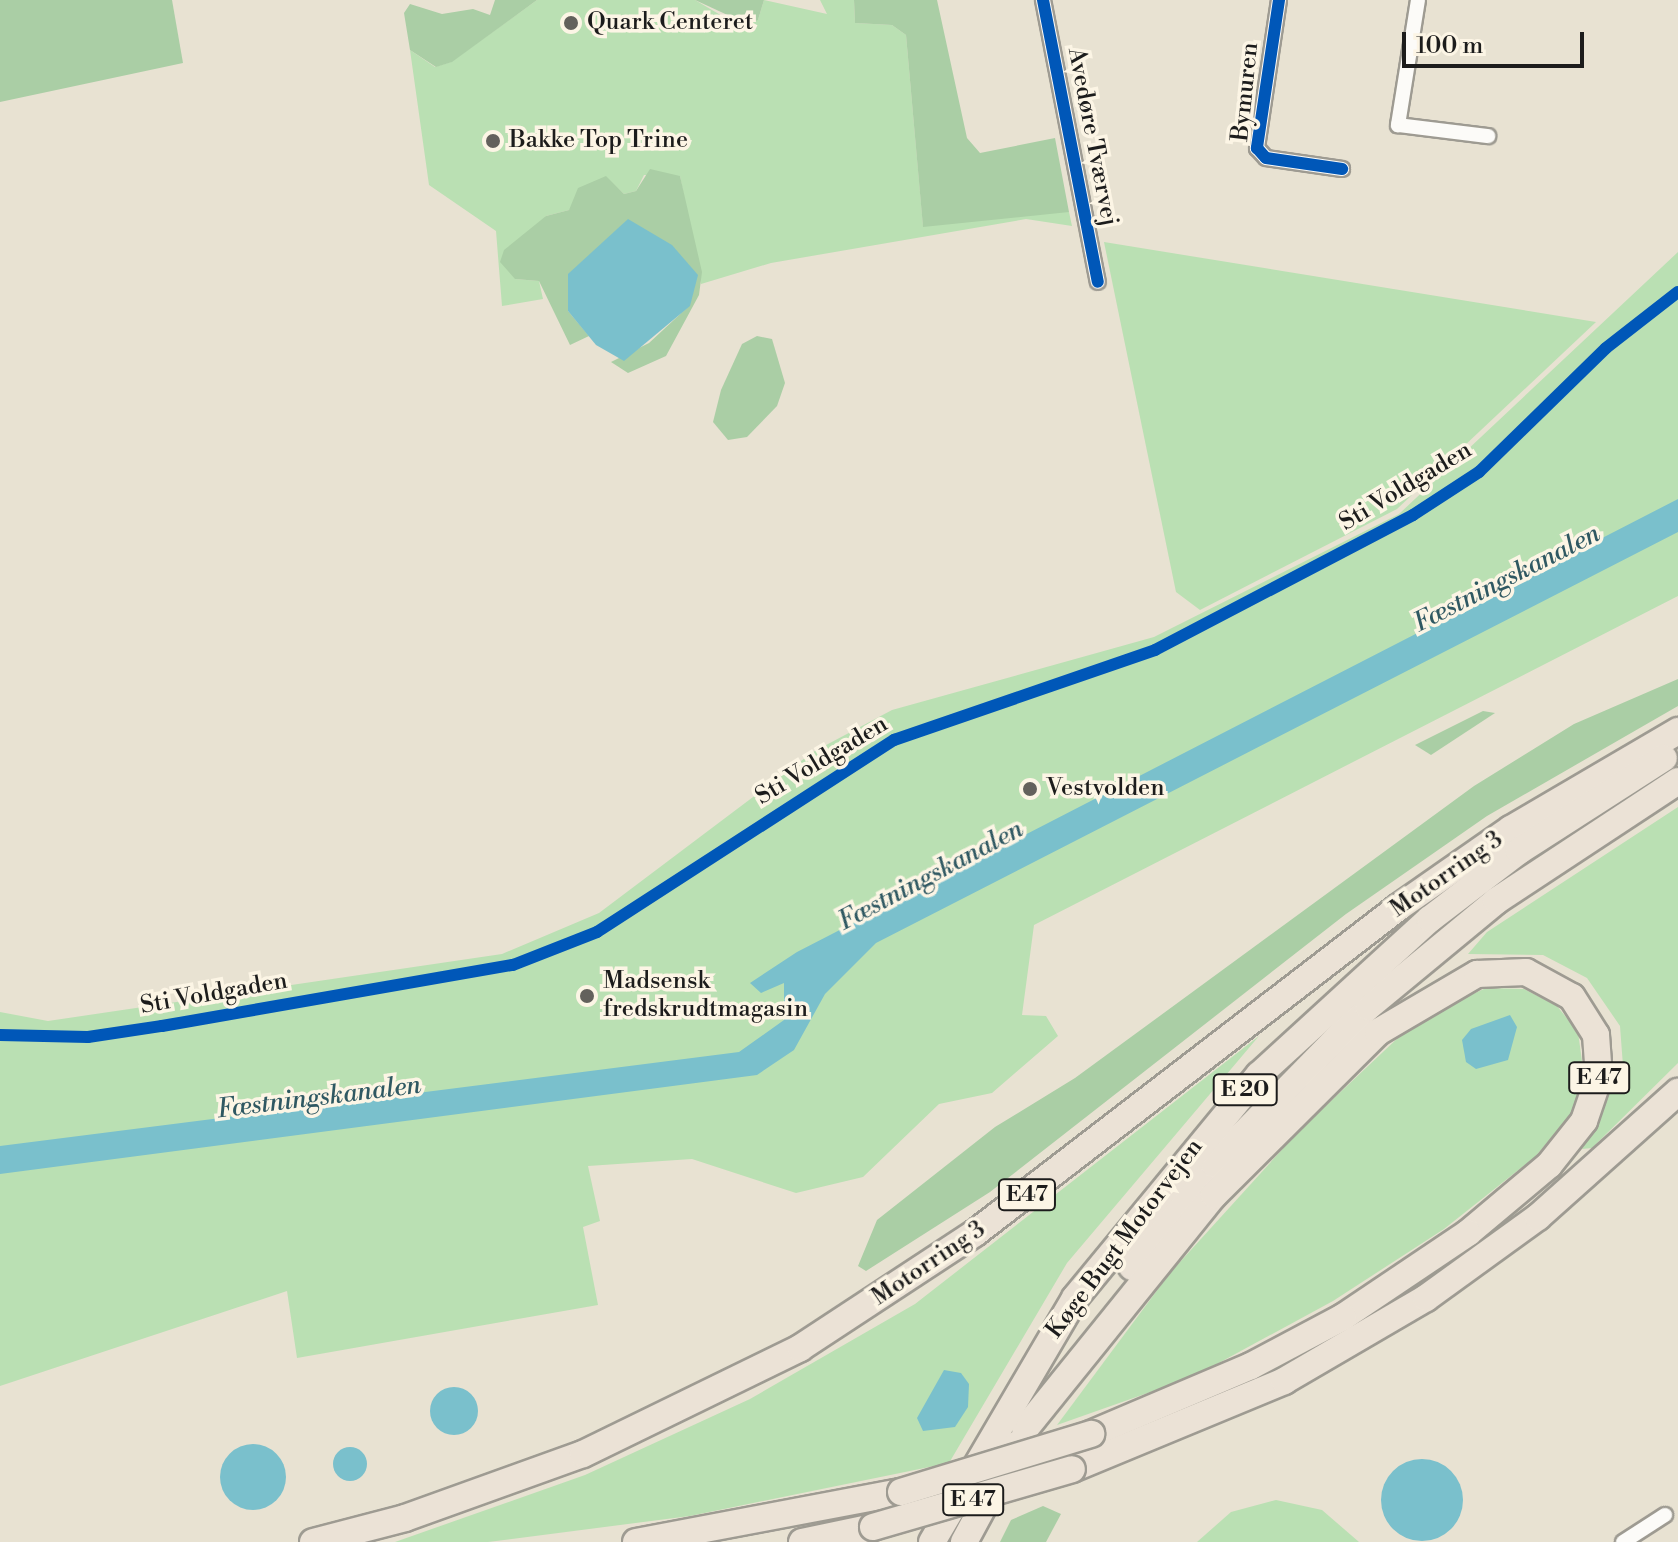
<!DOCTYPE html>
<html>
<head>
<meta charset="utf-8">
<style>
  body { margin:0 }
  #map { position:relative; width:1678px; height:1542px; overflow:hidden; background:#e8e2d2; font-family:"Libre Bodoni",serif }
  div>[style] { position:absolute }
  .green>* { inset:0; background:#bae0b3 }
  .forest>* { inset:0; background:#aacea5 }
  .water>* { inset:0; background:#7ac0cc }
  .round { border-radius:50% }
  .roads { filter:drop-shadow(2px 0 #9e9b92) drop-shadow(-2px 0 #9e9b92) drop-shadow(0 2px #9e9b92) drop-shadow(0 -2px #9e9b92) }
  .minor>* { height:14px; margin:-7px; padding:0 7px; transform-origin:7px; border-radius:7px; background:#fcfbf8 }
  .motorway>* { height:26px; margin:-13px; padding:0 13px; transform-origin:13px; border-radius:13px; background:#ebe2d6 }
  .bridges { filter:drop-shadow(2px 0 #9e9b92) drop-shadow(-2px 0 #9e9b92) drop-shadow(0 2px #9e9b92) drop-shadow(0 -2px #9e9b92) }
  .motorway-bridge>* { height:26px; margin:-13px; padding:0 13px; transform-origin:13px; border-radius:13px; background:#ebe2d6 }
  .cycleway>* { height:12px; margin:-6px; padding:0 6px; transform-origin:6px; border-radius:6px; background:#0057b8 }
  .dots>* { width:22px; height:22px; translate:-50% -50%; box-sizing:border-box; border:4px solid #fcf5e5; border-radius:50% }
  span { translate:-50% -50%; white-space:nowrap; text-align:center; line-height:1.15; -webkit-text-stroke:7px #fcf5e5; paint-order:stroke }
  .shield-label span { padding:2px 6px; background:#fcf5e5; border:2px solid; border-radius:6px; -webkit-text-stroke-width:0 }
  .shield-label { font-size:22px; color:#1c1c1c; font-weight:700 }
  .poi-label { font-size:24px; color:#1c1c1c }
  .left { translate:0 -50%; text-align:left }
  .street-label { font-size:24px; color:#1c1c1c }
  .water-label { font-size:26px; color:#2f5862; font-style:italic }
  .scale { position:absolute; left:1402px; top:32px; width:182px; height:36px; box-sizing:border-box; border:4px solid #1c1c1c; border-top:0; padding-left:10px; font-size:24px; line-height:28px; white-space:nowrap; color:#1c1c1c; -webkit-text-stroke:6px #fcf5e5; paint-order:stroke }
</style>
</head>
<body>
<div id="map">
  <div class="green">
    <div style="clip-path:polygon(537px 0,695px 0,729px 20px,758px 20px,764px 0,827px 14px,820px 0,854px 0,855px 23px,892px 25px,906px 35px,923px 226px,1025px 212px,1069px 212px,1072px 226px,1026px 219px,771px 263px,701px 284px,680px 176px,644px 175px,636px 191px,624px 194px,606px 177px,569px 210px,546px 216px,515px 279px,539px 281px,543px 299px,502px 306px,496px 231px,429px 185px,410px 50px,435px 67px,451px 62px)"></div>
    <div style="clip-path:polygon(1104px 242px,1596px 322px,1397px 509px,1200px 610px,1176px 592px)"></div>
    <div style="clip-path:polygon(1678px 252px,1678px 596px,1034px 925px,1022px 1015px,1046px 1016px,1058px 1036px,992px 1093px,939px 1104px,863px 1177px,796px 1193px,692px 1159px,588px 1166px,600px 1221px,583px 1227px,598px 1305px,297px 1358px,287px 1291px,0 1386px,0 1012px,48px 1021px,502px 954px,599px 913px,813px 752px,892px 710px,1154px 637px,1399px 514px)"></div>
    <div style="clip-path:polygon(1678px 807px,1678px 1063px,1592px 1148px,1582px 1149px,1623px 1066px,1620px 1026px,1587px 978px,1543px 955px,1468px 954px,1487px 932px)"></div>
    <div style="clip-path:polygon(1486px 988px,1524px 989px,1557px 1006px,1578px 1032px,1584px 1076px,1571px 1114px,1535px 1157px,1444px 1229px,1333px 1301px,1193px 1377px,1057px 1425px,1170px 1273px,1298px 1132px,1418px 1019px)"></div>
    <div style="clip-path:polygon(1259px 1036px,1067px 1263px,949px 1463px,690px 1516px,488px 1542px,395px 1542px,585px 1475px,750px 1399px,915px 1304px)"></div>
    <div style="clip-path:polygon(1276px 1500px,1322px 1510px,1359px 1542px,1197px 1542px,1231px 1512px)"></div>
  </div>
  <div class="forest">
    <div style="clip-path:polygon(0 0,172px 0,183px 63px,0 102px)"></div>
    <div style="clip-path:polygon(495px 0,537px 0,452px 62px,436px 67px,410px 50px,404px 13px,410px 4px,442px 14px,473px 9px,490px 15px)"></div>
    <div style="clip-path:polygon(695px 0,764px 0,758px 20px,747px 24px)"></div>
    <div style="clip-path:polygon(854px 0,937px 0,967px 138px,980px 153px,1055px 138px,1069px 212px,923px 227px,906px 35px,892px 25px,855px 23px)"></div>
    <div style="clip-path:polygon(650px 169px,680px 176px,702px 272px,699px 295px,666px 356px,628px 373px,611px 362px,649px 343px,690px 305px,568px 311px,589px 336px,570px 345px,539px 281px,515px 279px,500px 262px,504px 250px,546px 216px,569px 210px,578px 188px,606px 176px,624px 194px,636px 191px)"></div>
    <div style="clip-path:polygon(757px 336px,772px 339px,785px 383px,777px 406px,747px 437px,728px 440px,713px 422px,721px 390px,742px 344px)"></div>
    <div style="clip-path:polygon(1678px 679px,1678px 706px,1487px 816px,1346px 914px,990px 1192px,866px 1271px,858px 1266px,877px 1220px,995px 1127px,1075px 1078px,1474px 786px,1574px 724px)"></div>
    <div style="clip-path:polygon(1483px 711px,1495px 713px,1431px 755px,1415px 745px)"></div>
    <div style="clip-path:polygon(1043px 1506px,1061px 1514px,1046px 1542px,1000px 1542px,1011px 1520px)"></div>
  </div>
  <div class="water">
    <div style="clip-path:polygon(628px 219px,672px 245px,698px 275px,690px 306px,624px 361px,596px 345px,568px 311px,568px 274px)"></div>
    <div style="clip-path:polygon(1678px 499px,1678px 532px,876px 943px,825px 994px,794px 1050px,757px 1075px,0 1174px,0 1146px,739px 1052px,784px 1020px,784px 983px,761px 993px,750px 983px,797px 952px)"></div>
    <div style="clip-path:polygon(1510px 1015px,1517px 1027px,1508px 1060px,1476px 1069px,1466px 1062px,1462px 1040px,1471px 1029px)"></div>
    <div style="clip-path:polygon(944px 1370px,961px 1373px,969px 1384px,968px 1407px,955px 1427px,923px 1431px,917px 1418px)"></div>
    <div class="round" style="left:430px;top:1387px;width:48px;height:48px"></div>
    <div class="round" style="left:220px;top:1444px;width:66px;height:66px"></div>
    <div class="round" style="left:333px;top:1447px;width:34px;height:34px"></div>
    <div class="round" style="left:1381px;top:1459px;width:82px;height:82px"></div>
  </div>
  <div class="roads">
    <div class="minor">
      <div style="left:1043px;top:0;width:287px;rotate:79deg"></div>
      <div style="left:1279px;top:0;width:150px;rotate:98.5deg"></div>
      <div style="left:1257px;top:148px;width:13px;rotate:48deg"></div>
      <div style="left:1266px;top:158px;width:77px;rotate:8.2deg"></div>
      <div style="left:1418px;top:0;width:127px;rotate:99.1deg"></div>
      <div style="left:1398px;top:125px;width:91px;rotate:7deg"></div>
      <div style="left:1623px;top:1542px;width:50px;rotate:-32.7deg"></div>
    </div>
    <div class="motorway">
      <div style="left:1132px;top:1267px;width:132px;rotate:-51.5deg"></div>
      <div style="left:1214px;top:1164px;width:220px;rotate:-45.6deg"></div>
      <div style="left:1368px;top:1007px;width:166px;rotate:-39.6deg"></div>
      <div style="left:1496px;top:901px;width:218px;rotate:-33.4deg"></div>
      <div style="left:1025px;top:1429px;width:301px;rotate:-51.1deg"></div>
      <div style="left:1214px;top:1195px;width:231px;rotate:-44.8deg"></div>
      <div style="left:1378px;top:1032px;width:115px;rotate:-30.4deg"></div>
      <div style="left:1477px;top:974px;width:49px;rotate:-2.3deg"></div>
      <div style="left:1526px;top:972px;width:52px;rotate:28.5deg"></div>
      <div style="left:1572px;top:997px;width:45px;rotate:57.7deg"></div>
      <div style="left:1596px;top:1035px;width:42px;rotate:85.9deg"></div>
      <div style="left:1599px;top:1077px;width:46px;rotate:108.8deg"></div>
      <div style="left:1584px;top:1121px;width:56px;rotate:128.5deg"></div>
      <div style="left:1549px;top:1165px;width:106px;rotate:140deg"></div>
      <div style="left:1468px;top:1233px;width:151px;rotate:146.1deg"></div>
      <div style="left:1343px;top:1317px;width:104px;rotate:152deg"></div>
      <div style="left:1251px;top:1366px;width:174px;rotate:157deg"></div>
      <div style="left:1072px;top:1469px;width:230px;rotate:-22.5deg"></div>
      <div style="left:1284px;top:1381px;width:164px;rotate:-30.3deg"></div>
      <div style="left:1426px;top:1298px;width:138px;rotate:-35.9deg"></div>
      <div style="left:1538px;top:1217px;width:188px;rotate:-41.8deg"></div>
      <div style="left:313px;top:1542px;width:95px;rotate:-14.6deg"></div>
      <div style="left:405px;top:1518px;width:189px;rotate:-19.8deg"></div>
      <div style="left:583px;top:1454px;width:242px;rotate:-26deg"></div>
      <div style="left:800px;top:1348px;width:209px;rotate:-33.3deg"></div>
      <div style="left:975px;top:1233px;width:535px;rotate:-37.56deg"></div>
      <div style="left:1399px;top:907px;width:136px;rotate:-34.9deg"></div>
      <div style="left:1511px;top:829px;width:194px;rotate:-30.4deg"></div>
      <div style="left:636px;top:1542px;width:270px;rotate:-10.7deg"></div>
      <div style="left:802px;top:1542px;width:73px;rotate:-11.9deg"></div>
      <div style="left:932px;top:1542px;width:283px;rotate:-59.6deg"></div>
      <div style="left:1075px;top:1298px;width:289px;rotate:-50.5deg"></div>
      <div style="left:1259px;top:1075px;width:231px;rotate:-42.4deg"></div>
      <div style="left:1430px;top:919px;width:112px;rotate:-37.4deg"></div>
      <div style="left:1519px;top:851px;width:172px;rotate:-32.7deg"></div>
      <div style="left:964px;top:1542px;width:111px;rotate:-61.6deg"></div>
    </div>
  </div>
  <div class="bridges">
    <div class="motorway-bridge">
      <div style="left:901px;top:1492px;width:199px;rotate:-17deg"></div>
      <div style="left:873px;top:1527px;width:207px;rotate:-16.2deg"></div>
    </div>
  </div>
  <div class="cycleway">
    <div style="left:1043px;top:0;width:287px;rotate:79deg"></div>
    <div style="left:1279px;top:0;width:150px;rotate:98.5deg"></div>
    <div style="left:1257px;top:148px;width:13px;rotate:48deg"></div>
    <div style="left:1266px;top:158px;width:77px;rotate:8.2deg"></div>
    <div style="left:0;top:1035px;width:88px;rotate:1.3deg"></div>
    <div style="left:88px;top:1037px;width:75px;rotate:-8.5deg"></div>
    <div style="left:162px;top:1026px;width:356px;rotate:-9.9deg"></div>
    <div style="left:513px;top:965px;width:90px;rotate:-21.4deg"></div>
    <div style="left:597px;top:932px;width:354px;rotate:-32.9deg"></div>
    <div style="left:894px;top:740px;width:276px;rotate:-19deg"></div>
    <div style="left:1155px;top:650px;width:291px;rotate:-27.6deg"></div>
    <div style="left:1413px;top:515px;width:79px;rotate:-33.1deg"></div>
    <div style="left:1479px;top:472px;width:177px;rotate:-44.3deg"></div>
    <div style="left:1606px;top:348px;width:91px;rotate:-37.9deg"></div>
  </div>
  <div class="dots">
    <div style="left:571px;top:23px;background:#63615c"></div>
    <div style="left:493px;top:141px;background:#63615c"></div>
    <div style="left:1030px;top:789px;background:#63615c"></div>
    <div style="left:587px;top:996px;background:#63615c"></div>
  </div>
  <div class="shield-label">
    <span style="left:1599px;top:1078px">E 47</span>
    <span style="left:1245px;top:1090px">E 20</span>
    <span style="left:1027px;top:1195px">E47</span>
    <span style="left:973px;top:1500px">E 47</span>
  </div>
  <div class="poi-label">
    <span class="left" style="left:587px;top:23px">Quark Centeret</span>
    <span class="left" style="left:509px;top:141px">Bakke Top Trine</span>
    <span class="left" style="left:1046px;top:789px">Vestvolden</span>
    <span class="left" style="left:603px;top:996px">Madsensk<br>fredskrudtmagasin</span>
  </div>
  <div class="street-label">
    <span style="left:1246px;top:92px;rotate:-84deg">Bymuren</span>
    <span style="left:1092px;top:137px;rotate:79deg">Avedøre Tværvej</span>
    <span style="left:1406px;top:487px;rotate:-31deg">Sti Voldgaden</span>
    <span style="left:822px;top:761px;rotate:-31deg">Sti Voldgaden</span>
    <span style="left:1447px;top:875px;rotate:-35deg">Motorring 3</span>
    <span style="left:214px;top:994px;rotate:-10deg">Sti Voldgaden</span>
    <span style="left:1125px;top:1239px;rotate:-53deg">Køge Bugt Motorvejen</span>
    <span style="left:929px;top:1264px;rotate:-34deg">Motorring 3</span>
  </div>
  <div class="water-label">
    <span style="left:1507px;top:579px;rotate:-27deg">Fæstningskanalen</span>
    <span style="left:931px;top:876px;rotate:-28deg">Fæstningskanalen</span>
    <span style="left:319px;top:1098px;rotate:-7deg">Fæstningskanalen</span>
  </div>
  <div class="scale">100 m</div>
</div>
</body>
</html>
